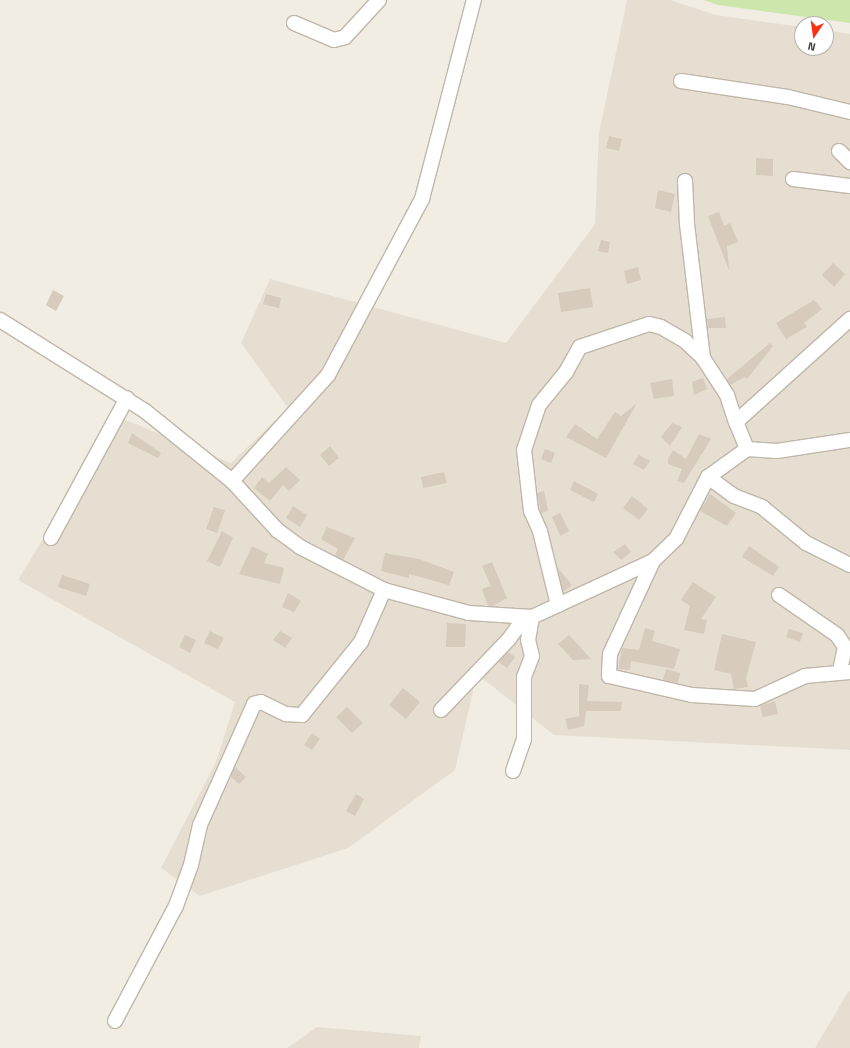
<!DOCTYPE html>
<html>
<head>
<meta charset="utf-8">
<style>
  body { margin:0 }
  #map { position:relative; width:850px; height:1048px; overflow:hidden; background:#f2ede3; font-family:"Titillium Web",sans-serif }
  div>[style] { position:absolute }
  .residential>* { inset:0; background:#e6dfd1 }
  .green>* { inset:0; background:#cde6ac }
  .building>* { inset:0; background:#d6cbbc }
  .roads { filter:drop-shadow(1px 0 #c0b7a9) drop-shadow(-1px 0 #c0b7a9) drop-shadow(0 1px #c0b7a9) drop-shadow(0 -1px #c0b7a9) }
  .minor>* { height:14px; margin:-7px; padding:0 7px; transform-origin:7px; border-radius:7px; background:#fff }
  span { translate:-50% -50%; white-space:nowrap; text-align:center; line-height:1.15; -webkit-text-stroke:3px #fff; paint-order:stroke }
  .north { position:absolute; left:794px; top:16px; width:40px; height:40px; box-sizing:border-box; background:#fff; border:1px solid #b4b1ae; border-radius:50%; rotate:193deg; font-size:11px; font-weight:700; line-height:16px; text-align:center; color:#433d34 }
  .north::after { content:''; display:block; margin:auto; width:14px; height:18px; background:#f83214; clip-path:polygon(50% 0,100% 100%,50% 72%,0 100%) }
</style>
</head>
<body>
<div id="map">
  <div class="residential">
    <div style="clip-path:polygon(627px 0,670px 0,716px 15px,802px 27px,802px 48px,826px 48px,826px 30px,850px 34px,850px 750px,554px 735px,477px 674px,455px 770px,348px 848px,200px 896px,161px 868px,216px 762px,235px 702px,18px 580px,118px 417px,231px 463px,288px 408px,241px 343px,270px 279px,506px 343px,595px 224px,599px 133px)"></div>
    <div style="clip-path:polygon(850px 991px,850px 1048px,815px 1048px,848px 992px)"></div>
    <div style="clip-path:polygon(317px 1027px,421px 1036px,419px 1048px,287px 1048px)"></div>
  </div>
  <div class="green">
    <div style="clip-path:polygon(704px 0,850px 0,850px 23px,718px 5px)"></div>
  </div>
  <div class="building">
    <div style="clip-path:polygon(609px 136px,622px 139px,619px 151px,606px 148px)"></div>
    <div style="clip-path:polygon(756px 158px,773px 159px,773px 176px,756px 175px)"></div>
    <div style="clip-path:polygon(658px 190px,675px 194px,671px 212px,655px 208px)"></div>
    <div style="clip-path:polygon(719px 212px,724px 226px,730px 223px,738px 242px,727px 246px,729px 270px,708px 216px)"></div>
    <div style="clip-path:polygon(601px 240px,610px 242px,608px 253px,598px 251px)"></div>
    <div style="clip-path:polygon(833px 263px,845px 274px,834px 287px,822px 275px)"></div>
    <div style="clip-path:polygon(638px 267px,641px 280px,627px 284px,624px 271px)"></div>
    <div style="clip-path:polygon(590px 288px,593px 307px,561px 312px,558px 293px)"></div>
    <div style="clip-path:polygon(53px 290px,64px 296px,56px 311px,46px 305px)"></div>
    <div style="clip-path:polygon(266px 294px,281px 298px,279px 308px,263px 304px)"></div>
    <div style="clip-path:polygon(814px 300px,822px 309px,804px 323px,807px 327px,786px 339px,776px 323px)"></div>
    <div style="clip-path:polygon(725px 317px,726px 328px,708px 328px,707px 319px)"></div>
    <div style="clip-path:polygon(770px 343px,773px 346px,747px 379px,745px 377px,730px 385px,727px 379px)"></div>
    <div style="clip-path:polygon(703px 378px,707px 389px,694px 395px,692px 382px)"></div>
    <div style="clip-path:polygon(672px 379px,674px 396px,654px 399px,650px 383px)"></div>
    <div style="clip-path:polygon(637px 403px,606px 458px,566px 437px,575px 424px,597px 439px,615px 412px,621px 416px)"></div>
    <div style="clip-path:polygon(672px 423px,682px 427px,670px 446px,661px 437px)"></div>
    <div style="clip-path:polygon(132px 433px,161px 453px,158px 458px,128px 443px)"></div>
    <div style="clip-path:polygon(699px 434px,711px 439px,684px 483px,677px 481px,682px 469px,668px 464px,668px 459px,673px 450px,686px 459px)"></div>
    <div style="clip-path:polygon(330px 446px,339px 458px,329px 466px,320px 455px)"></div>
    <div style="clip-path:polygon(545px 449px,555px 453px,551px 463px,541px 459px)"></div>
    <div style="clip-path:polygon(639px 455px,650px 461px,644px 470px,633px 464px)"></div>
    <div style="clip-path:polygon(286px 467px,300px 480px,289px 491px,283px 485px,270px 501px,254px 488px,262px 477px,269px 483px)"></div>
    <div style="clip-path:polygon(444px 472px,447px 483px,423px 488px,421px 477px)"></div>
    <div style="clip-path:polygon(574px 481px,598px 494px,594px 502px,570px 490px)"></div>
    <div style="clip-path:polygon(544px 491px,548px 511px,541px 513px,537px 493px)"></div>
    <div style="clip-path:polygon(710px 494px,736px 513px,727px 526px,700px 511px)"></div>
    <div style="clip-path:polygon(632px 496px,648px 509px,639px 520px,623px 508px)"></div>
    <div style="clip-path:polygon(293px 506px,307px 515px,300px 527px,286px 518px)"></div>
    <div style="clip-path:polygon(214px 507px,225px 510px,217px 533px,206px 529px)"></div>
    <div style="clip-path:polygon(560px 513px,569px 531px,560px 536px,552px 517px)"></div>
    <div style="clip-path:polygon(327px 527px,355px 538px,343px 560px,335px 555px,338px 549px,321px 539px)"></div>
    <div style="clip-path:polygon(222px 531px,233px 538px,220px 567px,207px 561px)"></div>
    <div style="clip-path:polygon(625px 544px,631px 552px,621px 560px,613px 552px)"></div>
    <div style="clip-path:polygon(252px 546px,268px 554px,264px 563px,284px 568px,280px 584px,239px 574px)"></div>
    <div style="clip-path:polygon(749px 546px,779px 567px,773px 576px,742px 557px)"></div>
    <div style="clip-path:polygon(385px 553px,419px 559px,454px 572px,449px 585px,409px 574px,409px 578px,381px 571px)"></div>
    <div style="clip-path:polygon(492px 562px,507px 598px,493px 606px,488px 606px,482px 589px,491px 586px,482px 566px)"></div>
    <div style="clip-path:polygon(558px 568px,572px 585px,564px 591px,563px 591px)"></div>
    <div style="clip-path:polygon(62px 575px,90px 584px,86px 596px,58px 587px)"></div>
    <div style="clip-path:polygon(693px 582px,716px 597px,701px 619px,707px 620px,704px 634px,684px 630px,690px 606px,681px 600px)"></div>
    <div style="clip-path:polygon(288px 593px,301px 601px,294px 612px,282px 607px)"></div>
    <div style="clip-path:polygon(447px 623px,466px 624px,465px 647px,446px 647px)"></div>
    <div style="clip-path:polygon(645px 628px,655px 631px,652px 641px,680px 649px,674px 669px,631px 661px,630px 670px,618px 669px,622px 648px,639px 650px)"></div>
    <div style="clip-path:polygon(789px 629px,803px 633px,800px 642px,786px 637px)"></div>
    <div style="clip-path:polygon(210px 631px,224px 638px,218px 649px,204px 643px)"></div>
    <div style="clip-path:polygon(280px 631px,292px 638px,285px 648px,273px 640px)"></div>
    <div style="clip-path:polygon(722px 634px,756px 642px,746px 678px,748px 687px,734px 689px,731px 674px,714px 670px)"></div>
    <div style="clip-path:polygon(185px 635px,196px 640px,190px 653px,179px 647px)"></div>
    <div style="clip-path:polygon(569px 635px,591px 659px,573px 660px,558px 644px)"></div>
    <div style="clip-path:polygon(508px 652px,515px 657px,507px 668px,499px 662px)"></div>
    <div style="clip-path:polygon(666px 669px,680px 673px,678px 683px,663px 680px)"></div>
    <div style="clip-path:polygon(579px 684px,589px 685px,587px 701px,622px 702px,621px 711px,586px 711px,584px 726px,568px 730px,565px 719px,579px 716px)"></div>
    <div style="clip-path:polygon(403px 688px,420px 702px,406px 719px,389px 705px)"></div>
    <div style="clip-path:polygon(775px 701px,778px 714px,763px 717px,760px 706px)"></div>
    <div style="clip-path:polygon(347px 707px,363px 723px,352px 733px,336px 717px)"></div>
    <div style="clip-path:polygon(312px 733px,320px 739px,312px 750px,304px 745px)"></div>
    <div style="clip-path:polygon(235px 767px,246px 777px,239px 784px,231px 777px)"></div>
    <div style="clip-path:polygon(356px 794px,364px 799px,355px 816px,346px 811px)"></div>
  </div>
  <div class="roads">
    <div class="minor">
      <div style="left:294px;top:23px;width:43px;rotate:23deg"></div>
      <div style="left:334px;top:40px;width:11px;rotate:-15deg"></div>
      <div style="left:345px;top:37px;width:50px;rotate:-47.4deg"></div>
      <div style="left:681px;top:81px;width:108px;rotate:8.5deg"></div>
      <div style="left:788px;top:97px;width:64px;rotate:13.6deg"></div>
      <div style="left:839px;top:151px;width:16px;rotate:45deg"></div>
      <div style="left:793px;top:179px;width:57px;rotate:7deg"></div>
      <div style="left:685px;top:181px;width:43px;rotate:87.3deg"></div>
      <div style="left:687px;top:224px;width:135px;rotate:83.2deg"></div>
      <div style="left:0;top:320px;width:171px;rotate:32.1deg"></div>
      <div style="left:145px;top:411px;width:112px;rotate:38.8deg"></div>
      <div style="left:232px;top:481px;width:67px;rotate:47.4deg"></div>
      <div style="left:277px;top:530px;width:29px;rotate:36deg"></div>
      <div style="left:300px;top:547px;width:94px;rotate:27.1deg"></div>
      <div style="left:384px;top:590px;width:88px;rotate:15.1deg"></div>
      <div style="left:469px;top:613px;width:63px;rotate:3.6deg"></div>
      <div style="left:532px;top:617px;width:133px;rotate:-24.8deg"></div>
      <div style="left:653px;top:561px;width:32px;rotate:-44deg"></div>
      <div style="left:676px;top:539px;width:70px;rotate:-62.7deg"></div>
      <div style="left:708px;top:477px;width:48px;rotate:-35.7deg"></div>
      <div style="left:747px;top:449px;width:30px;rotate:4deg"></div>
      <div style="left:777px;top:451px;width:74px;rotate:-8.6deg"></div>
      <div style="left:747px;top:449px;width:29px;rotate:-112deg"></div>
      <div style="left:736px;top:422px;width:154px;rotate:-42.1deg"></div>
      <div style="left:708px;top:477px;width:32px;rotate:36deg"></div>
      <div style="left:734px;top:496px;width:30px;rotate:21deg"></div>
      <div style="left:762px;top:507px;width:57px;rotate:39.3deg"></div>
      <div style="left:806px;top:543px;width:49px;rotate:26.6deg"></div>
      <div style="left:232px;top:481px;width:143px;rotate:-47.8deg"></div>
      <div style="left:328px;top:375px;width:200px;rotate:-61.9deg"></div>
      <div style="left:422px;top:199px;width:206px;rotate:-75.4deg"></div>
      <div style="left:51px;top:538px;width:159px;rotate:-61.5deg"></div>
      <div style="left:653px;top:561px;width:102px;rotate:114.8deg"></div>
      <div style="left:610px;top:654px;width:22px;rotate:93deg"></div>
      <div style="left:609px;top:676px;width:85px;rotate:12.9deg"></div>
      <div style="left:692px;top:695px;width:63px;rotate:3.6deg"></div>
      <div style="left:755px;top:699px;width:55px;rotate:-24.7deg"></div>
      <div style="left:805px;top:676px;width:45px;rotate:-5.1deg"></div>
      <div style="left:779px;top:595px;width:70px;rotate:34.6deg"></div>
      <div style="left:837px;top:635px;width:14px;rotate:56deg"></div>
      <div style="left:845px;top:647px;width:25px;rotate:102deg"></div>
      <div style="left:558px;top:605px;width:76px;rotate:-103.7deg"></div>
      <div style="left:540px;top:531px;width:22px;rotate:-114deg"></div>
      <div style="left:531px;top:511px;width:61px;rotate:-96.5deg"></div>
      <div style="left:524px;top:450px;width:47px;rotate:-71.6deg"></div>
      <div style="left:539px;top:405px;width:43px;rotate:-50.7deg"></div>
      <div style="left:566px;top:372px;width:29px;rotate:-61deg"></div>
      <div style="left:580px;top:347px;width:73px;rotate:-18.4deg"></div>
      <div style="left:649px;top:324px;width:12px;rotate:14deg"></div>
      <div style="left:661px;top:327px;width:28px;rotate:30deg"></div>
      <div style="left:685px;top:341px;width:25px;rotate:43deg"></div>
      <div style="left:703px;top:358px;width:44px;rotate:57deg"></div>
      <div style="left:727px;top:395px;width:28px;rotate:72deg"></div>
      <div style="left:441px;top:710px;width:98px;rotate:-46.2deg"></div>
      <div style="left:509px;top:639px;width:26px;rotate:-54deg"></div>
      <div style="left:513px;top:771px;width:34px;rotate:-71deg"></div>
      <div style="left:524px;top:739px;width:62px;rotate:-90deg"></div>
      <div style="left:524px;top:677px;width:22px;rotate:-69deg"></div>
      <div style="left:532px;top:656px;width:16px;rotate:-104deg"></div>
      <div style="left:528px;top:640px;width:23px;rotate:-80deg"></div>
      <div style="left:115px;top:1021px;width:130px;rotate:-62.1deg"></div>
      <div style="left:176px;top:906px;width:44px;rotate:-69.9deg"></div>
      <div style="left:191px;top:865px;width:41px;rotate:-77.3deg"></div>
      <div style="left:200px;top:825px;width:133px;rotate:-65.9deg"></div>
      <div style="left:254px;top:704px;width:7px;rotate:-16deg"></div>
      <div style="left:261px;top:702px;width:28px;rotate:26deg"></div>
      <div style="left:286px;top:714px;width:16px;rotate:4deg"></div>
      <div style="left:302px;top:715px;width:94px;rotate:-51.1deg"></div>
      <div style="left:361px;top:642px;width:57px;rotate:-66.1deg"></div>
    </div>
  </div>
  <div class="north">N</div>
</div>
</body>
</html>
